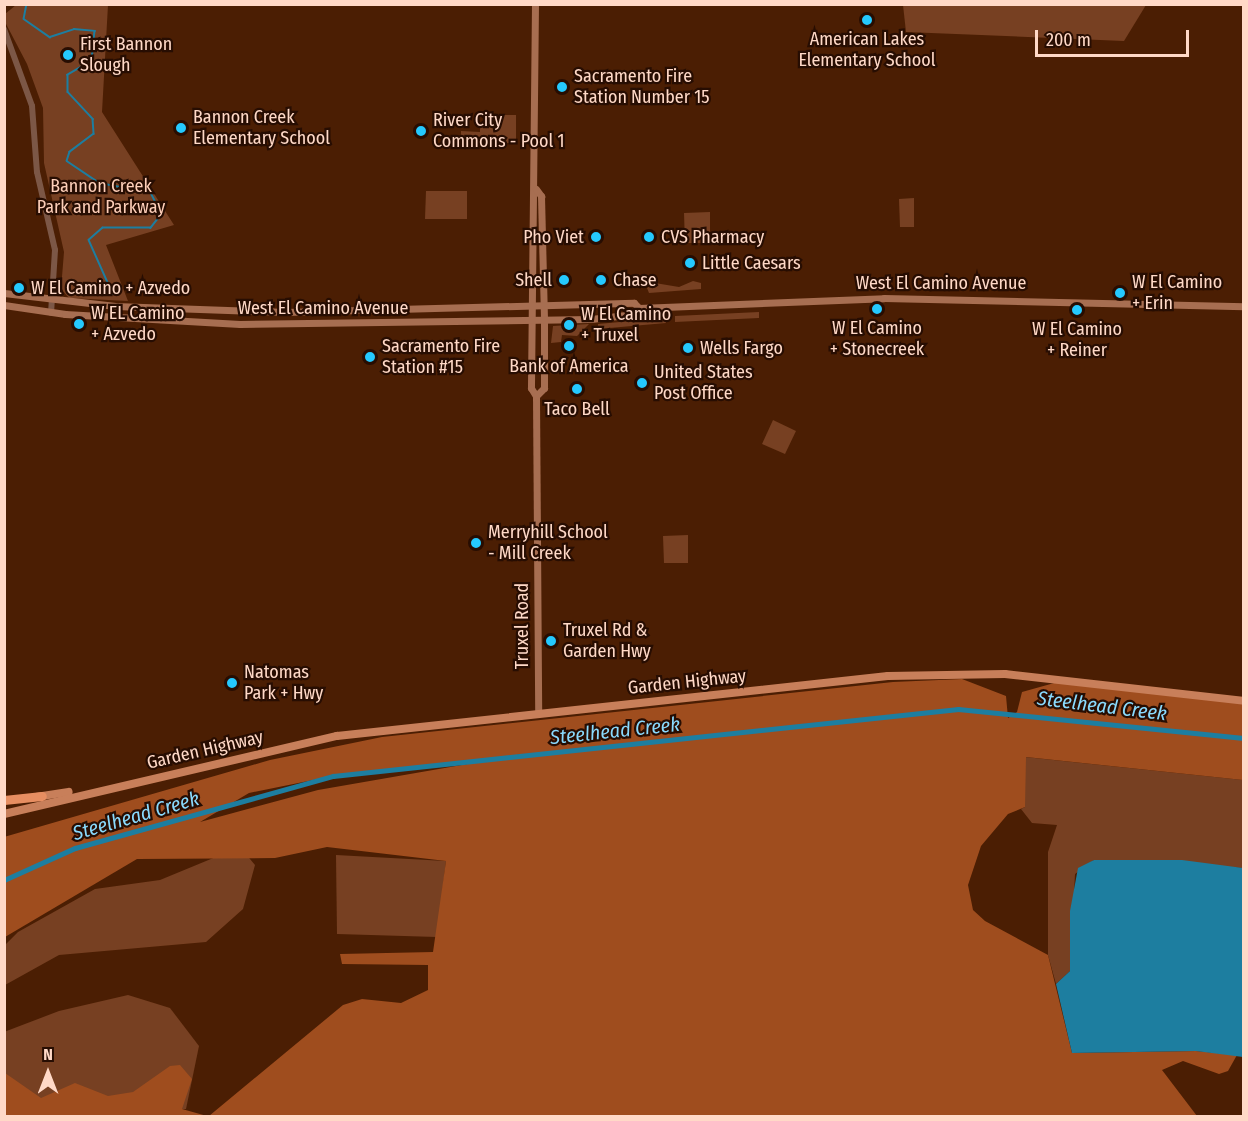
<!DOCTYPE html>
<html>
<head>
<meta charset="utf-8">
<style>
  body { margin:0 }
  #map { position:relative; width:1248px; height:1121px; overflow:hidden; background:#4b1e03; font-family:"Fira Sans Condensed",sans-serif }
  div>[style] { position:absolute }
  .green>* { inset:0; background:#774022 }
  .forest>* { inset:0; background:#9f4d1e }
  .water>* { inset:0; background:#1d7ea0 }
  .stream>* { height:1.5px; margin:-0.75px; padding:0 0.75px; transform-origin:0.75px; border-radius:0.75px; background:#1d7ea0 }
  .canal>* { height:5px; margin:-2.5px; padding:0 2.5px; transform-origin:2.5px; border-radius:2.5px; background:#1d7ea0 }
  .tertiary>* { height:6px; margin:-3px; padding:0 3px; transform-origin:3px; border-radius:3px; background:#7c5746 }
  .secondary>* { height:7px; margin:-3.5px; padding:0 3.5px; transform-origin:3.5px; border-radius:3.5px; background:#a76e51 }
  .primary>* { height:8px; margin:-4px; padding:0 4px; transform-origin:4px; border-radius:4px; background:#c87f5a }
  .motorway>* { height:9px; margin:-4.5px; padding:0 4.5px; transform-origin:4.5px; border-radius:4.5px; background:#e78e61 }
  .dots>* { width:16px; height:16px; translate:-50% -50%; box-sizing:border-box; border:3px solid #270d02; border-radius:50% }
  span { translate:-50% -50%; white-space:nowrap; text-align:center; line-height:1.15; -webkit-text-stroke:4.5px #270d02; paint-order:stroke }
  .poi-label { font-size:18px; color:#ffd9c7 }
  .left { translate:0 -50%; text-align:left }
  .right { translate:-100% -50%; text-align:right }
  .park-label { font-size:18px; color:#fecfb9 }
  .street-label { font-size:18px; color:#ffd9c7 }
  .water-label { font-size:20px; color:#8adafd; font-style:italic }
  .frame { position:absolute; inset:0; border:6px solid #ffd9c7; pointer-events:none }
  .north { position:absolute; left:18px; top:1043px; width:60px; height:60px; -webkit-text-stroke:4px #270d02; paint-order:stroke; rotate:0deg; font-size:16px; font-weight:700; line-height:24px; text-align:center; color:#ffd9c7 }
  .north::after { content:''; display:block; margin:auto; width:21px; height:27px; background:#ffd9c7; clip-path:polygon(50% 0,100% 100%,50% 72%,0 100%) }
  .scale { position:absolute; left:1035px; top:30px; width:154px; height:27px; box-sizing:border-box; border:3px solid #ffd9c7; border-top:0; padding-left:8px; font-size:18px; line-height:21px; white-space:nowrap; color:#ffd9c7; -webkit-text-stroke:4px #270d02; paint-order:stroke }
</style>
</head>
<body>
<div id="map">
  <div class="green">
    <div style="clip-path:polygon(16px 5px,108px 5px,102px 112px,174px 225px,106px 245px,128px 301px,69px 298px,61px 289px,64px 252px,44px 163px,43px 108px,27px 64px,5px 22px,5px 14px)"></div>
    <div style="clip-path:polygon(903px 5px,1146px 5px,1124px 41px,906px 32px)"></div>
    <div style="clip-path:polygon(489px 115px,516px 115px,516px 143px,461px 143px,461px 131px,480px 132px,480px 126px,489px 126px)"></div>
    <div style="clip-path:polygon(426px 191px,467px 191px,467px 219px,425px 219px)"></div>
    <div style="clip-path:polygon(914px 198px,914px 227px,900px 227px,899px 199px)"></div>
    <div style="clip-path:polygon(710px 212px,710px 243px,685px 243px,684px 213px)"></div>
    <div style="clip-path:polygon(693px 281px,701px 283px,701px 289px,649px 293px,647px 288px,655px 283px,679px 287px)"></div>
    <div style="clip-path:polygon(759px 312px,759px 318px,675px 322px,675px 316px)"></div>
    <div style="clip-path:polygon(664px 318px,666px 323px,598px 329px,598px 324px)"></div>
    <div style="clip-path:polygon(589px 324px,577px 336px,562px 335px,561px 342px,551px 343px,553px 326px)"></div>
    <div style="clip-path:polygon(773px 420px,796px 431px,785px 454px,762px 444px)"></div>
    <div style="clip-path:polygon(688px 535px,688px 563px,664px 563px,663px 536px)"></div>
    <div style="clip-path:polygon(1025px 757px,1243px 780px,1243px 868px,1094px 860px,1075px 874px,1070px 971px,1056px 984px,1048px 955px,1048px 852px,1057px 825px,1032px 823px,1021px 809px,1025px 807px)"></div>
    <div style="clip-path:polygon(240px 847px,255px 865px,243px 909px,206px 942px,59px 955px,5px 985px,5px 945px,18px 932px,95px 889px,160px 880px)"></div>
    <div style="clip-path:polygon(336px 855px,446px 861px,437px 937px,337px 934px)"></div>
    <div style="clip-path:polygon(128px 995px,170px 1008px,199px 1046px,186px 1109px,5px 1116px,4px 1032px,59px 1011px)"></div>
  </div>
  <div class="forest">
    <div style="clip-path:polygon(evenodd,962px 679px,1006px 696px,1008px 718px,1017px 712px,1022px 692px,1065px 680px,1243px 701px,1243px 780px,1026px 757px,1025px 807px,1008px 814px,981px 846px,968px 885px,973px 910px,985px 921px,1048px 955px,1072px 1053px,1196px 1051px,1237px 1055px,1228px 1071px,1219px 1074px,1183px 1061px,1162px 1070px,1197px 1116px,209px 1116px,343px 1005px,362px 999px,401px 1003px,428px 990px,428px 965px,342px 964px,340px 954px,433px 952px,446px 861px,327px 847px,275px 858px,137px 859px,5px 937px,4px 837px,270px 760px,382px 737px,893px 682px,962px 679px,525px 754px,318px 790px,200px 822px,249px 793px,333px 776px,525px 754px)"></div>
    <div style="clip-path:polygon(180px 1065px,192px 1079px,182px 1109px,207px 1116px,5px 1116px,5px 1073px,41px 1098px,75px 1083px,108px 1096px,133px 1092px,170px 1066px)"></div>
  </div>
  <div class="water">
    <div style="clip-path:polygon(1182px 860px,1243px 868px,1243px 1057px,1196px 1051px,1072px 1053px,1056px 984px,1070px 971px,1070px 911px,1078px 868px,1094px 860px)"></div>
  </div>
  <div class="stream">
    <div style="left:27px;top:4px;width:15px;rotate:101deg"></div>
    <div style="left:24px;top:19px;width:32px;rotate:35deg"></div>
    <div style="left:50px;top:37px;width:25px;rotate:-18deg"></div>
    <div style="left:74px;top:29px;width:21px;rotate:5deg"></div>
    <div style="left:95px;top:31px;width:30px;rotate:96deg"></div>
    <div style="left:92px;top:61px;width:28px;rotate:150deg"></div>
    <div style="left:68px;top:75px;width:17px;rotate:90deg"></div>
    <div style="left:68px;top:92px;width:37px;rotate:47deg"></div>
    <div style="left:93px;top:119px;width:15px;rotate:86deg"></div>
    <div style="left:94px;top:134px;width:30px;rotate:143deg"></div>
    <div style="left:70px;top:152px;width:9px;rotate:108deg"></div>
    <div style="left:67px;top:161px;width:40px;rotate:34deg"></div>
    <div style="left:100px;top:183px;width:20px;rotate:11deg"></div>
    <div style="left:120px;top:187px;width:20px;rotate:-15deg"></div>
    <div style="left:139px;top:182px;width:10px;rotate:29deg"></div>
    <div style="left:148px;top:187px;width:30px;rotate:63deg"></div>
    <div style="left:162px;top:214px;width:18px;rotate:128deg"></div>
    <div style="left:151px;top:228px;width:48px;rotate:180deg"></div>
    <div style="left:103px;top:228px;width:18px;rotate:139deg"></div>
    <div style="left:89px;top:240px;width:59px;rotate:66deg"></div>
  </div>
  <div class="canal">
    <div style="left:4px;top:880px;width:78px;rotate:-24.3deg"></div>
    <div style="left:75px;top:848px;width:268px;rotate:-15.6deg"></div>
    <div style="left:333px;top:776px;width:629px;rotate:-6.12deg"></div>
    <div style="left:958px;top:709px;width:287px;rotate:5.8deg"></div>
  </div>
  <div class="tertiary">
    <div style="left:4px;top:29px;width:82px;rotate:70deg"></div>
    <div style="left:32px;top:106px;width:66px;rotate:85.7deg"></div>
    <div style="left:37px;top:172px;width:80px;rotate:77deg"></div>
    <div style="left:55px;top:250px;width:63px;rotate:93.6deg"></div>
  </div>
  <div class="secondary">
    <div style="left:535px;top:4px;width:384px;rotate:90.6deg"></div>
    <div style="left:531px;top:388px;width:9px;rotate:58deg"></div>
    <div style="left:536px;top:396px;width:316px;rotate:89.6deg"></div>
    <div style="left:536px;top:189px;width:9px;rotate:54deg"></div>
    <div style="left:541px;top:196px;width:124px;rotate:88.6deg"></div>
    <div style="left:544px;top:320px;width:68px;rotate:90deg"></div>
    <div style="left:544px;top:388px;width:11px;rotate:135deg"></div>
    <div style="left:4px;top:293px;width:112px;rotate:6.7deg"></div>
    <div style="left:115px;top:306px;width:170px;rotate:2deg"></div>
    <div style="left:285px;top:312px;width:349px;rotate:-1.5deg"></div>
    <div style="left:634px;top:303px;width:7px;rotate:45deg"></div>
    <div style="left:639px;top:308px;width:245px;rotate:-2.3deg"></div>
    <div style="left:884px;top:298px;width:360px;rotate:1.3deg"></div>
    <div style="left:4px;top:305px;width:62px;rotate:8.4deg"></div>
    <div style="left:65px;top:314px;width:175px;rotate:3.3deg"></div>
    <div style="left:240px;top:324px;width:351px;rotate:-0.8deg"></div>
    <div style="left:591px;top:319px;width:44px;rotate:-6.5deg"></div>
    <div style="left:635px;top:314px;width:7px;rotate:-56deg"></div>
  </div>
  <div class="primary">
    <div style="left:36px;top:797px;width:33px;rotate:-9deg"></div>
    <div style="left:4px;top:814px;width:342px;rotate:-13.2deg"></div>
    <div style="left:337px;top:736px;width:554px;rotate:-6.21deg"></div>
    <div style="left:888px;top:676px;width:117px;rotate:-1deg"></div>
    <div style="left:1005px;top:674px;width:241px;rotate:6.4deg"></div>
  </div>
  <div class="motorway">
    <div style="left:4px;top:800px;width:38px;rotate:-6deg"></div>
  </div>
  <div class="dots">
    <div style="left:867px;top:20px;background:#25c9fe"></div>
    <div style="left:68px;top:55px;background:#25c9fe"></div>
    <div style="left:562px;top:87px;background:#25c9fe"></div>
    <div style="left:181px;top:128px;background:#25c9fe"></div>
    <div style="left:421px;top:131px;background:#25c9fe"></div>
    <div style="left:596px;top:237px;background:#25c9fe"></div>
    <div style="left:649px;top:237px;background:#25c9fe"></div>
    <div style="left:690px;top:263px;background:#25c9fe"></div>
    <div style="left:564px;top:280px;background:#25c9fe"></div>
    <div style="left:601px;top:280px;background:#25c9fe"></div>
    <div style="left:19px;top:288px;background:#25c9fe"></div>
    <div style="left:1120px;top:293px;background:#25c9fe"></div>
    <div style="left:877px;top:309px;background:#25c9fe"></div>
    <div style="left:1077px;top:310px;background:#25c9fe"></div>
    <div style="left:79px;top:324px;background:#25c9fe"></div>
    <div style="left:569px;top:325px;background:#25c9fe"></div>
    <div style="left:569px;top:346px;background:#25c9fe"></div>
    <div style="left:688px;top:348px;background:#25c9fe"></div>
    <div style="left:370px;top:357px;background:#25c9fe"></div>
    <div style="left:642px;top:383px;background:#25c9fe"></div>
    <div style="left:577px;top:389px;background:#25c9fe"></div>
    <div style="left:476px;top:543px;background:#25c9fe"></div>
    <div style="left:551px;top:641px;background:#25c9fe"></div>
    <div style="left:232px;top:683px;background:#25c9fe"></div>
  </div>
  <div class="poi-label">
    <span style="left:867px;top:50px">American Lakes<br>Elementary School</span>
    <span class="left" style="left:80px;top:55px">First Bannon<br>Slough</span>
    <span class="left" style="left:574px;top:87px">Sacramento Fire<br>Station Number 15</span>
    <span class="left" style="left:193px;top:128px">Bannon Creek<br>Elementary School</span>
    <span class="left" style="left:433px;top:131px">River City<br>Commons - Pool 1</span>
    <span class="right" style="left:584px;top:237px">Pho Viet</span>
    <span class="left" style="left:661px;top:237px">CVS Pharmacy</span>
    <span class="left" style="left:702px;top:263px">Little Caesars</span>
    <span class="right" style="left:552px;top:280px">Shell</span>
    <span class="left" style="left:613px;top:280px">Chase</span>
    <span class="left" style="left:1132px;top:293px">W El Camino<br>+ Erin</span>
    <span class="left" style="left:31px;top:288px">W El Camino + Azvedo</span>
    <span class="left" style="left:91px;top:324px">W EL Camino<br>+ Azvedo</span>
    <span class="left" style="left:581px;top:325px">W El Camino<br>+ Truxel</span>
    <span style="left:877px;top:339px">W El Camino<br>+ Stonecreek</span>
    <span style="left:1077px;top:340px">W El Camino<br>+ Reiner</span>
    <span class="left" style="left:382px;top:357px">Sacramento Fire<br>Station #15</span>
    <span class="left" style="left:700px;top:348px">Wells Fargo</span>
    <span style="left:569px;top:366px">Bank of America</span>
    <span class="left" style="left:654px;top:383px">United States<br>Post Office</span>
    <span style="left:577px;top:409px">Taco Bell</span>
    <span class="left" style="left:488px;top:543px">Merryhill School<br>- Mill Creek</span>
    <span class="left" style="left:563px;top:641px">Truxel Rd &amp;<br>Garden Hwy</span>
    <span class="left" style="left:244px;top:683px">Natomas<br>Park + Hwy</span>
  </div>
  <div class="park-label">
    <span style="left:101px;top:197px">Bannon Creek<br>Park and Parkway</span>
  </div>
  <div class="street-label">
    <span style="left:941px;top:283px">West El Camino Avenue</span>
    <span style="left:323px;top:308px">West El Camino Avenue</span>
    <span style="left:522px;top:626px;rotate:-90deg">Truxel Road</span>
    <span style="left:687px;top:682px;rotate:-6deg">Garden Highway</span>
    <span style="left:205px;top:750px;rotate:-13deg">Garden Highway</span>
  </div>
  <div class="water-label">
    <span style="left:1102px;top:706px;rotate:7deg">Steelhead Creek</span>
    <span style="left:615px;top:731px;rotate:-6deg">Steelhead Creek</span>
    <span style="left:136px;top:816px;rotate:-16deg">Steelhead Creek</span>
  </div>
  <div class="frame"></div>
  <div class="north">N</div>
  <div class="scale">200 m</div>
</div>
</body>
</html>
